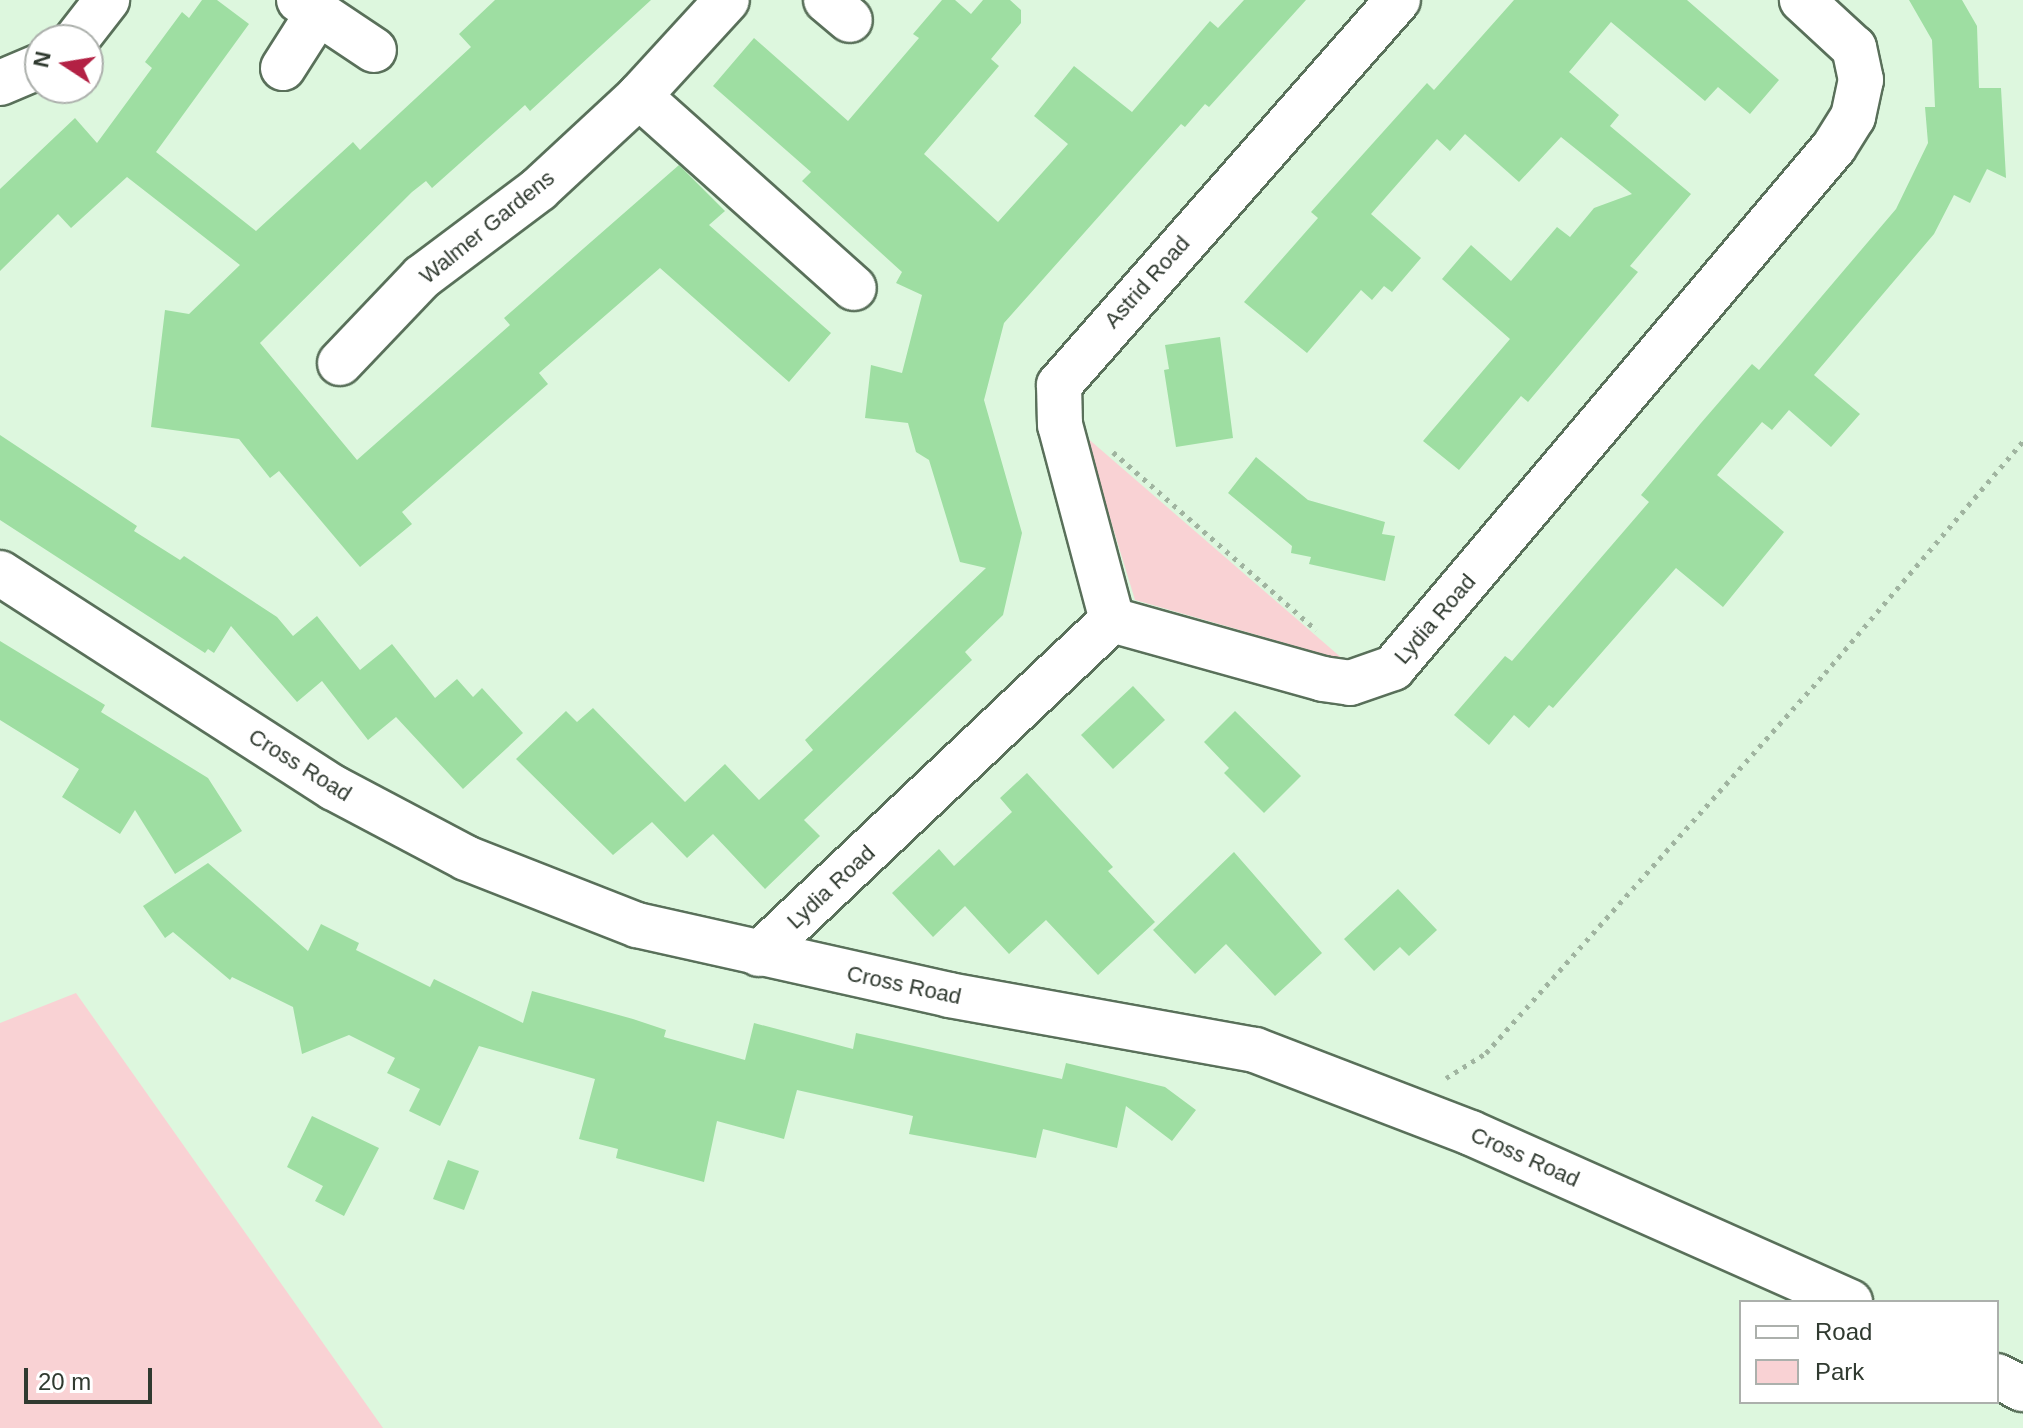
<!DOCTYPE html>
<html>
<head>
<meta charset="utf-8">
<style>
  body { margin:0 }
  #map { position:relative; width:2023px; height:1428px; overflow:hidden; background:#ddf7de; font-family:Helvetica,sans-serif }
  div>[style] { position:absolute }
  .green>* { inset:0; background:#f9d2d4 }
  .building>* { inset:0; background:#9edea2 }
  .path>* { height:5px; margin-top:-2.5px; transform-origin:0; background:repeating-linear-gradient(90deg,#a0b4a0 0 4px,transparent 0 10px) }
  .roads { filter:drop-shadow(2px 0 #59705a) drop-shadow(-2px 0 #59705a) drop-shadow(0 2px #59705a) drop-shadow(0 -2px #59705a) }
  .minor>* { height:44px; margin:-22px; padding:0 22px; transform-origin:22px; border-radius:22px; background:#fff }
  span { translate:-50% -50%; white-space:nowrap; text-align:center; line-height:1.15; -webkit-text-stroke:6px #fff; paint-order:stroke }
  .street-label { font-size:22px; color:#303a30 }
  .legend { position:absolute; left:1739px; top:1300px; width:260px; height:104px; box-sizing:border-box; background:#fff; border:2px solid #acb0ac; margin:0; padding:10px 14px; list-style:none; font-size:24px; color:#303a30 }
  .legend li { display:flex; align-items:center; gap:16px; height:40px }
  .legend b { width:40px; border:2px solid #acb0ac }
  .north { position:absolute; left:24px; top:24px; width:80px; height:80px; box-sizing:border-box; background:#fff; border:2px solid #acb0ac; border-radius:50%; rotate:282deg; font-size:22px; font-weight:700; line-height:32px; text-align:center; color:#303a30 }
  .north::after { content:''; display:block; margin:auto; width:28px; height:36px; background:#b32144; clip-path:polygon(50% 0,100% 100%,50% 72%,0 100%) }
  .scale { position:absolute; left:24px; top:1368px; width:128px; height:36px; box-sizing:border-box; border:4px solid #303a30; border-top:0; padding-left:10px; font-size:24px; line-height:28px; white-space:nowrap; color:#303a30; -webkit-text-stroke:6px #fff; paint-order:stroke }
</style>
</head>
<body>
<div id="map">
  <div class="green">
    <div style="clip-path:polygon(1085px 436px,1344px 660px,1135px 600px)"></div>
    <div style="clip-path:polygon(76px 993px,383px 1428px,0 1428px,0 1023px)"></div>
  </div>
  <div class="building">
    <div style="clip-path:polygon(202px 0,217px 0,249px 24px,156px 152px,256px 231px,353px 142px,360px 150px,471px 47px,459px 34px,495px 0,651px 0,530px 111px,525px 105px,432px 188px,426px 181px,412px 192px,260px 343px,357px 460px,510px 325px,504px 318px,679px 165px,725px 211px,709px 225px,831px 333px,789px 382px,660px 268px,539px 373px,548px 384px,402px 512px,412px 524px,360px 567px,279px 471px,270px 478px,239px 439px,151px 427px,165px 310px,189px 314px,240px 265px,127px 177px,71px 228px,58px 214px,0 271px,0 189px,75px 118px,97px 143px,152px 68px,145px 62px,182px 12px,189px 18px)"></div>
    <div style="clip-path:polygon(942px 0,955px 0,971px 14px,983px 0,1010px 0,1021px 10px,1021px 23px,991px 59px,999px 66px,924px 154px,998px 222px,1068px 144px,1034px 116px,1074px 66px,1132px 112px,1210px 21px,1218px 28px,1244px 0,1306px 0,1209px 107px,1205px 104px,1185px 127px,1181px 124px,1004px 323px,984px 400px,1022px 533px,1003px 615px,965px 652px,972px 660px,804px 820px,820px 836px,765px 889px,713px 834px,687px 858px,652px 822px,613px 855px,516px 759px,566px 711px,577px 722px,593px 708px,685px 802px,725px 764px,759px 800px,813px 750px,805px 740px,986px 568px,960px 562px,929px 460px,916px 452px,908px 423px,865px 418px,871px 365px,902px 373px,922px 295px,896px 283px,902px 272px,802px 181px,811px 172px,713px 86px,754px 38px,848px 121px,919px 38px,913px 34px)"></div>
    <div style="clip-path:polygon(1514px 0,1687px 0,1779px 80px,1750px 114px,1718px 87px,1705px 101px,1611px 22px,1569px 72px,1619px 115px,1610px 126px,1691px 194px,1630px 266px,1638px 272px,1528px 402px,1521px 396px,1459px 470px,1423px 441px,1510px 339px,1442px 279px,1471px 245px,1511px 281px,1557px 227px,1570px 237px,1594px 208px,1632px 194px,1561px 137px,1519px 182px,1465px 134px,1450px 151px,1437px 139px,1371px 214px,1421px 258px,1392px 292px,1384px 286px,1372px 300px,1361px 290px,1307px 353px,1244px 302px,1318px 218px,1311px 212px,1427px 83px,1434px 90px)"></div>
    <div style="clip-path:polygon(1909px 0,1962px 0,1977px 26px,1979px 88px,2001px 88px,2006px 178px,1987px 169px,1970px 203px,1954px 195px,1934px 234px,1814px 375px,1860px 414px,1831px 447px,1789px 410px,1772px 430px,1762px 422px,1717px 475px,1784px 532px,1723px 607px,1676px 568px,1553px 708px,1549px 705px,1529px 728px,1514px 715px,1489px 745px,1454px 715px,1505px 656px,1512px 661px,1649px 502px,1641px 495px,1701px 423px,1752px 364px,1759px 370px,1896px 209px,1928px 143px,1925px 107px,1935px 107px,1932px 40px)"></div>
    <div style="clip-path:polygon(1220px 337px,1233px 438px,1176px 447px,1164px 370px,1169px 369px,1165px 345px)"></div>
    <div style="clip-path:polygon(0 435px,137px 526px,134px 531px,180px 560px,184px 556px,277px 617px,293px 636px,317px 616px,360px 670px,392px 644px,435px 698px,457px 679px,473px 697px,482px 688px,523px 733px,463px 789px,396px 717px,368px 740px,322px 681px,297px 702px,231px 626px,214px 653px,208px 649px,205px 653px,0 520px)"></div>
    <div style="clip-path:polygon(1256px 457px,1308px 500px,1385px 522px,1382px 534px,1395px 536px,1385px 581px,1309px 564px,1311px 557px,1291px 553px,1292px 546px,1228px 493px)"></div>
    <div style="clip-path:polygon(0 641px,105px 705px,101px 712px,208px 778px,242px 831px,175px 874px,135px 810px,120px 834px,62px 797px,79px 769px,0 720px)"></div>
    <div style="clip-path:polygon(1133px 686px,1165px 720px,1113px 769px,1081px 735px)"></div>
    <div style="clip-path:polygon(1235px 711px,1301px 776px,1264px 813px,1224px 773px,1229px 768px,1204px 742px)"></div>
    <div style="clip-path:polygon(1027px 773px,1113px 867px,1108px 871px,1155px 922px,1098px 975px,1046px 920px,1009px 954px,965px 906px,933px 937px,892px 893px,939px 849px,954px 866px,1012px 812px,1000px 798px)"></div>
    <div style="clip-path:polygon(1234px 852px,1322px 953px,1275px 996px,1226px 944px,1195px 974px,1153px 930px)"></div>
    <div style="clip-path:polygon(208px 863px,308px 951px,321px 924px,359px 943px,356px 950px,430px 987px,434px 979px,523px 1023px,532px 991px,633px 1019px,666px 1030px,664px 1037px,745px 1060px,754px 1023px,853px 1049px,856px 1033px,1062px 1079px,1066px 1063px,1165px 1087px,1196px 1110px,1172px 1141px,1126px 1106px,1117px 1148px,1043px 1129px,1036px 1158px,909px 1134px,913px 1116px,797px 1090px,784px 1139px,717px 1121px,704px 1182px,616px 1158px,618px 1149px,579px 1139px,595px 1079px,479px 1046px,440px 1126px,409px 1111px,420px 1089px,387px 1073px,395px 1058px,349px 1035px,302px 1054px,293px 1007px,232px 977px,230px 980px,173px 932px,165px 938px,143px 906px)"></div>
    <div style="clip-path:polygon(1398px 889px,1437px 930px,1409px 956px,1400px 947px,1374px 971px,1344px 939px)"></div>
    <div style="clip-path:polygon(312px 1116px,379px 1148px,344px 1216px,315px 1201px,323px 1186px,287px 1167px)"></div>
    <div style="clip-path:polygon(448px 1160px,479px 1171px,464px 1210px,433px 1199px)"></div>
  </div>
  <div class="path">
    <div style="left:1113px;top:452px;width:270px;rotate:41.2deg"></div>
    <div style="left:1446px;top:1078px;width:47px;rotate:-32deg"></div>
    <div style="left:1486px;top:1053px;width:509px;rotate:-48.26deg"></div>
    <div style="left:1825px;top:673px;width:305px;rotate:-49.5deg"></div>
  </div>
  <div class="roads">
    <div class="minor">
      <div style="left:299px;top:0;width:90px;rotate:33.7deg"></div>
      <div style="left:826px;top:0;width:31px;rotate:40deg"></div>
      <div style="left:76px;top:40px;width:51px;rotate:-52.2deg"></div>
      <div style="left:283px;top:68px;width:65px;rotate:-57.5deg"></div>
      <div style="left:0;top:83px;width:43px;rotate:-23deg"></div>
      <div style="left:639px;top:96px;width:288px;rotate:41.8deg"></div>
      <div style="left:340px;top:363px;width:119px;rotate:-46.4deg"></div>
      <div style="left:422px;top:277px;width:146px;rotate:-36.9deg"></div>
      <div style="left:539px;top:189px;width:137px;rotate:-42.9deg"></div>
      <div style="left:639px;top:96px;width:130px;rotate:-47.5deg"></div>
      <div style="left:0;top:573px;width:397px;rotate:32.8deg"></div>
      <div style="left:334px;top:788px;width:149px;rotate:27.9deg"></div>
      <div style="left:466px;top:858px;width:184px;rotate:21.4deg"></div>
      <div style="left:637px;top:925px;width:320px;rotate:12.6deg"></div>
      <div style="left:949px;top:995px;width:311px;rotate:10.2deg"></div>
      <div style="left:1255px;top:1050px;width:231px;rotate:21deg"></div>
      <div style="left:1471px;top:1133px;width:415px;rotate:24deg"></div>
      <div style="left:1112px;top:620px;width:202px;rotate:-104.9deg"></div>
      <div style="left:1060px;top:425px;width:40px;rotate:-91.4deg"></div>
      <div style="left:1059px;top:385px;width:513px;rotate:-48.64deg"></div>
      <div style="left:759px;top:954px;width:486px;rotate:-43.4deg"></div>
      <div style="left:1112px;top:620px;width:219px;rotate:15.6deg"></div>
      <div style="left:1323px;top:679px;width:27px;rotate:8deg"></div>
      <div style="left:1350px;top:683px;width:46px;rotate:-19.2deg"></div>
      <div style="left:1393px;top:668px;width:683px;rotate:-49.75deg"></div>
      <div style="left:1834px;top:147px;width:36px;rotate:-58deg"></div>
      <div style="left:1853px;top:117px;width:38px;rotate:-78deg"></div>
      <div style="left:1861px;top:80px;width:33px;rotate:-102deg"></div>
      <div style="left:1854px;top:48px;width:71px;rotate:-137.3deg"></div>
      <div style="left:1997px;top:1376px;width:29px;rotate:27deg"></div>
    </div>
  </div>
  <div class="street-label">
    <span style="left:487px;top:227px;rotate:-39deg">Walmer Gardens</span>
    <span style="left:1147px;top:282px;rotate:-48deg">Astrid Road</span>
    <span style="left:1435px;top:619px;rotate:-49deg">Lydia Road</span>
    <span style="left:300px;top:765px;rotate:32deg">Cross Road</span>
    <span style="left:831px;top:887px;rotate:-43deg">Lydia Road</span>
    <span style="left:904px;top:985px;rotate:12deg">Cross Road</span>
    <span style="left:1525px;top:1157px;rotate:24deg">Cross Road</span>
  </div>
  <ul class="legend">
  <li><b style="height:10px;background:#fff"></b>Road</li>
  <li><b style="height:22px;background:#f9d2d4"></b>Park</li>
  </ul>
  <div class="north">N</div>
  <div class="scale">20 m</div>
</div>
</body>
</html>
